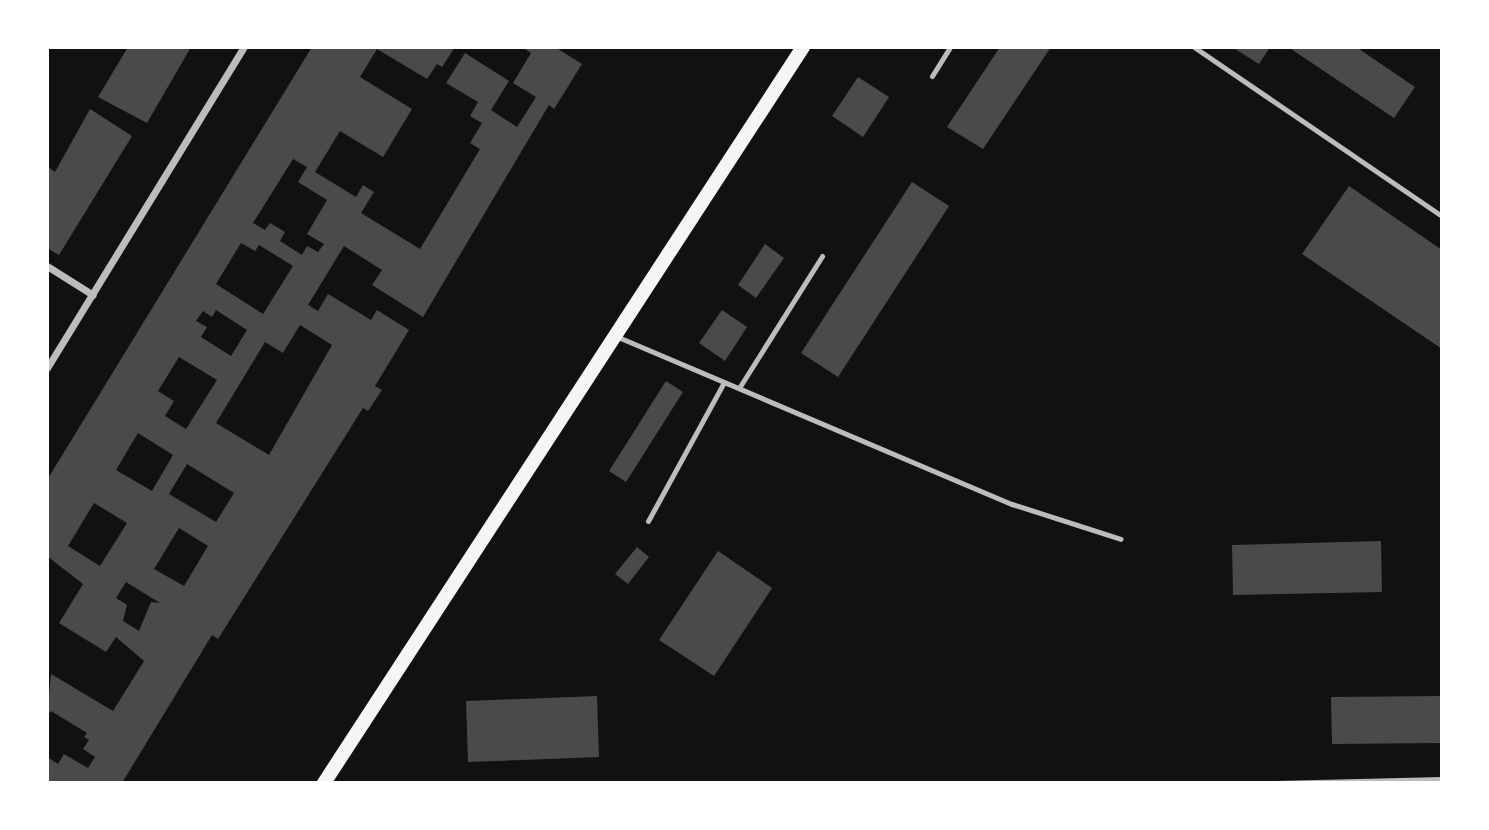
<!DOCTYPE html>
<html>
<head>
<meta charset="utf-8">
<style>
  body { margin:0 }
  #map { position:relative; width:1489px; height:830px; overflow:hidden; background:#111; font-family:Jost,sans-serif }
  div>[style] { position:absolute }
  .building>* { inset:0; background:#4a4a4a }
  .service>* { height:5px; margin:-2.5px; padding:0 2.5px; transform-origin:2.5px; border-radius:2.5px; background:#bcbcbc }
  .minor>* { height:7px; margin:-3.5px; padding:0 3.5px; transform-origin:3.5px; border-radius:3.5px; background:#bcbcbc }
  .secondary>* { height:14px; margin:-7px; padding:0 7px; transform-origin:7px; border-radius:7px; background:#f5f5f5 }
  span { translate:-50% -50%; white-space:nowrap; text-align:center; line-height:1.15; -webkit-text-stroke:6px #fff; paint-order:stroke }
  .frame { position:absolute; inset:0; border:49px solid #fff; pointer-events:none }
</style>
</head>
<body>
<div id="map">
  <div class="building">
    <div style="clip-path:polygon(128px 47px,191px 47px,147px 123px,98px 97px)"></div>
    <div style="clip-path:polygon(evenodd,312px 47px,455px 47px,442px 67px,437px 64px,427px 79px,377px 49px,360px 77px,412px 109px,383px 157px,340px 131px,315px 172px,356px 197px,363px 185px,374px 192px,361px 213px,420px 249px,480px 149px,470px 143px,482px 123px,470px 116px,478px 102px,446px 83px,465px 53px,509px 81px,491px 110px,517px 127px,536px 97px,513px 83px,531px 53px,522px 47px,555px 47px,582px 64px,554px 109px,549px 105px,423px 317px,372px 285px,382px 270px,344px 246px,308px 305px,318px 311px,328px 294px,371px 320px,377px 310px,409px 330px,375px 386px,382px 390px,368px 411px,363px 408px,218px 639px,212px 635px,122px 783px,47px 783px,47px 757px,58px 764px,64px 754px,88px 768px,95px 757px,83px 749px,89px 740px,84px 737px,87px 733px,51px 711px,47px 716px,51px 674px,113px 711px,144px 661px,116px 637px,106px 652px,59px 623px,83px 584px,47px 556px,47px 480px,312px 47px,293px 159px,307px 167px,298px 182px,327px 200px,307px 234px,324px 244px,318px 252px,307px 246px,302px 255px,280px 241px,285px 232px,270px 223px,265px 230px,253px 223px,293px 159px,312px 47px,241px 243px,255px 251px,259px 245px,293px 266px,263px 314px,216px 284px,241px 243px,312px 47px,216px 310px,247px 330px,231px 356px,201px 337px,207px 327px,196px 321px,203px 311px,212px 317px,216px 310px,312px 47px,300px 325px,332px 345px,269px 455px,216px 423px,265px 342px,283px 353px,300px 325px,312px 47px,179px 357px,217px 380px,186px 429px,165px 416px,174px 401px,158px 391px,179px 357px,312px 47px,138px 433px,173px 455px,152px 491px,116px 470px,138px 433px,312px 47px,187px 464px,234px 493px,216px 522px,169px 494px,187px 464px,312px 47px,94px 503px,127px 523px,100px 566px,68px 546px,94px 503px,312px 47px,179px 528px,208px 546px,184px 586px,154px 569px,179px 528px,312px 47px,126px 582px,160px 603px,151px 602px,139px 631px,123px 621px,127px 605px,116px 598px,126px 582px)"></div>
    <div style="clip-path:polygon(1000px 47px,1051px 47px,983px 149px,947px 127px)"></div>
    <div style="clip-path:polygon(1232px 47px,1270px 47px,1259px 64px)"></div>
    <div style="clip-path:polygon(1288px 47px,1356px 47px,1415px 87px,1394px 118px)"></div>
    <div style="clip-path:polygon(858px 77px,889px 97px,863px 137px,832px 116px)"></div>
    <div style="clip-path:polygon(90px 109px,132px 136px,59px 255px,47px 248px,47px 166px,55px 172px)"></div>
    <div style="clip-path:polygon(912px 182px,949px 206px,838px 377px,801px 353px)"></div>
    <div style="clip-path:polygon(1349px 186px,1442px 250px,1442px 349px,1302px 254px)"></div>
    <div style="clip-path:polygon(765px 244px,784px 258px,756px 298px,738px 285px)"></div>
    <div style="clip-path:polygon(722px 310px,747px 327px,725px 361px,699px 343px)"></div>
    <div style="clip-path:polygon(666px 381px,683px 392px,626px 482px,609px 471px)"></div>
    <div style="clip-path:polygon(1381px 541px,1382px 592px,1233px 595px,1232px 545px)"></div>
    <div style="clip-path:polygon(637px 547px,649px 557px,628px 584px,615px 574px)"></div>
    <div style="clip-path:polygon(718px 551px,772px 588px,714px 676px,659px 640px)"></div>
    <div style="clip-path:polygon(597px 696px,599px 757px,468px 762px,466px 701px)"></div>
    <div style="clip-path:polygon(1442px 696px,1442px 743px,1332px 744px,1331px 697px)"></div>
  </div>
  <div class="service">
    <div style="left:1194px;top:47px;width:300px;rotate:34.3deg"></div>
    <div style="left:932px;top:76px;width:34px;rotate:-58deg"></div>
    <div style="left:618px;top:337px;width:428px;rotate:23deg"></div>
    <div style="left:1012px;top:504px;width:114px;rotate:17.8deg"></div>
    <div style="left:739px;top:388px;width:156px;rotate:-57.8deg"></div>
    <div style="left:648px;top:521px;width:158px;rotate:-61.3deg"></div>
    <div style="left:1275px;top:783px;width:167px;rotate:-1.4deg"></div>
  </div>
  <div class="minor">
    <div style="left:47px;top:266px;width:54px;rotate:32.2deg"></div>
    <div style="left:47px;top:368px;width:377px;rotate:-58.5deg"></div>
  </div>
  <div class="secondary">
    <div style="left:324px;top:783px;width:878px;rotate:-56.94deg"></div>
  </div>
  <div class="frame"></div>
</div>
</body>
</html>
